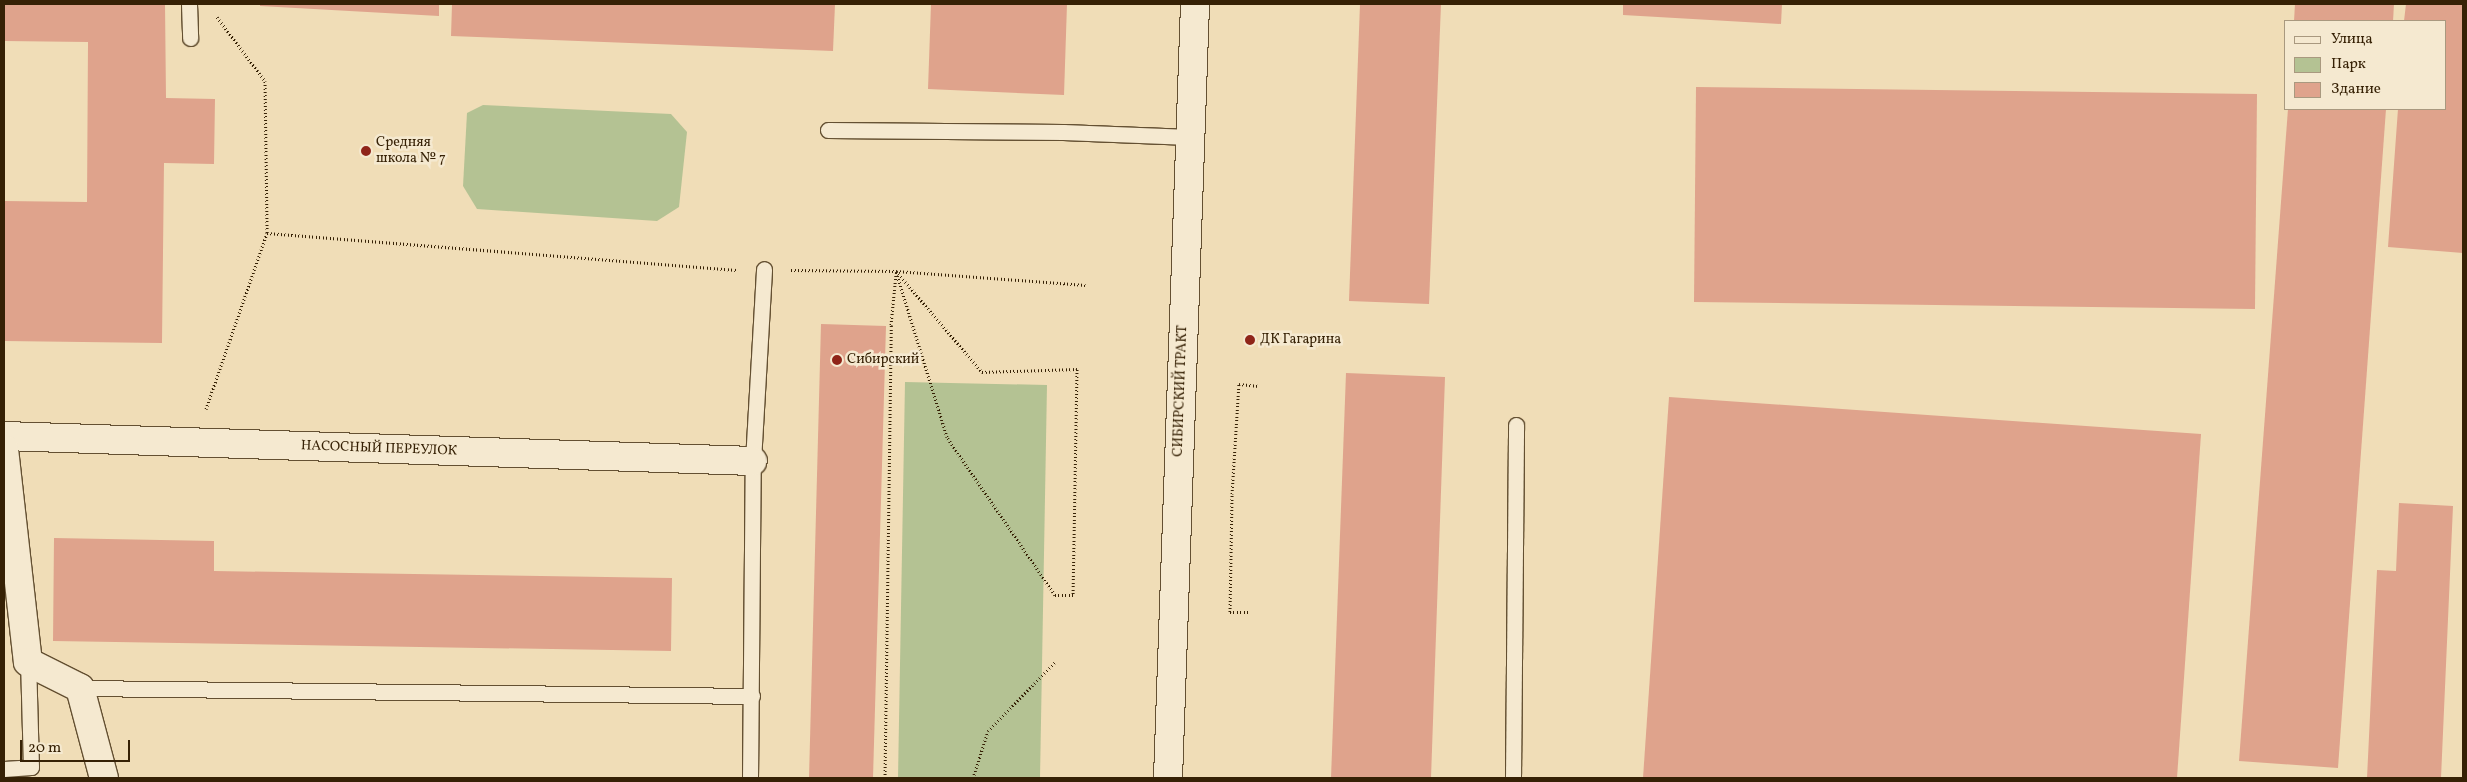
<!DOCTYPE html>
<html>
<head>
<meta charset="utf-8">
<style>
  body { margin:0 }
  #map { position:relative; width:2467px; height:782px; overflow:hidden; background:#f0ddb7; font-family:Vollkorn,serif }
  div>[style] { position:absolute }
  .green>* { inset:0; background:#b4c293 }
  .building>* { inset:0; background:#dfa38c }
  .path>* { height:3px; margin-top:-1.5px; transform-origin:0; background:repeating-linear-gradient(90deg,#362105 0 1px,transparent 0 3.5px) }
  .roads { filter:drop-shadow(1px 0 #645032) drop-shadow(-1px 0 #645032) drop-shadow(0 1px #645032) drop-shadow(0 -1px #645032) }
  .lane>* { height:15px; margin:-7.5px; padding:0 7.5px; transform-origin:7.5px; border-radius:7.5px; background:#f5e9d0 }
  .street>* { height:28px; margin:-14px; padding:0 14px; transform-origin:14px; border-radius:14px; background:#f5e9d0 }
  .secondary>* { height:28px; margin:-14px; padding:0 14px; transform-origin:14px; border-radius:14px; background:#f5e9d0 }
  .dots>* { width:14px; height:14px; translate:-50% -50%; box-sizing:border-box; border:2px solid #f5e9d0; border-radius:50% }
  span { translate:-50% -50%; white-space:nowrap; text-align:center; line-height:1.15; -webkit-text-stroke:5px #f5e9d0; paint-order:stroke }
  .poi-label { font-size:14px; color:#362105 }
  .left { translate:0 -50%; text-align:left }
  .street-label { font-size:14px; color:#362105 }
  .frame { position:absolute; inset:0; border:5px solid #362105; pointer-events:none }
  .legend { position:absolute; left:2284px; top:20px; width:162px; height:90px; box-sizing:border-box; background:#f5e9d0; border:1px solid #a9997f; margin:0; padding:6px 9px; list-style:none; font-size:15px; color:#362105 }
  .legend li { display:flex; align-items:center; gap:10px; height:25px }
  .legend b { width:25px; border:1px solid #a9997f }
  .scale { position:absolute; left:20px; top:740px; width:110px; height:22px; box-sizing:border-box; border:2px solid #362105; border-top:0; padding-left:6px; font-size:15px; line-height:18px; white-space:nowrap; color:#362105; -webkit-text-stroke:4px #f5e9d0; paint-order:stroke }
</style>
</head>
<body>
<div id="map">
  <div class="green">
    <div style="clip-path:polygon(483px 105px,671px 114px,687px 132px,679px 207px,657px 221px,477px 209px,463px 186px,467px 113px)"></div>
    <div style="clip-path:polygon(905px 382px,1047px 385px,1040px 778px,898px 778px)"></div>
  </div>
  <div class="building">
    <div style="clip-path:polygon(4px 4px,165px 4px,166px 98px,215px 99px,214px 164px,164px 163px,162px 343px,4px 341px,4px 201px,87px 202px,88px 42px,4px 41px)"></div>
    <div style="clip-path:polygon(260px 4px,439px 4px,439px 16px,260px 6px)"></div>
    <div style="clip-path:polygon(452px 4px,835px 4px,833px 51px,451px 36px)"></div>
    <div style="clip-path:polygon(931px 4px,1067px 4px,1064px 95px,928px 89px)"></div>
    <div style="clip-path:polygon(1360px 4px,1441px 4px,1429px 304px,1349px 301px)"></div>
    <div style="clip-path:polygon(1623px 4px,1782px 4px,1781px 24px,1623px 15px)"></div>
    <div style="clip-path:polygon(2295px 4px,2394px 4px,2393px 21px,2294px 21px)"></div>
    <div style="clip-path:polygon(2406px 4px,2463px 4px,2463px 253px,2388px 247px,2398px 109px,2446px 109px,2446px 21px,2404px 21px)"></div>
    <div style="clip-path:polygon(1696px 87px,2257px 94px,2255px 309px,1694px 302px)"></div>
    <div style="clip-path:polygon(2288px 109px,2386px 109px,2338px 768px,2239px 761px)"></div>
    <div style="clip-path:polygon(821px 324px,886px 326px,873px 778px,809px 778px)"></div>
    <div style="clip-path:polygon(1346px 373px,1445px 377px,1431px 778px,1331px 778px)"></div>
    <div style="clip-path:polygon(1669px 397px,2201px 434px,2177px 778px,1643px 778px)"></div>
    <div style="clip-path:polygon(2399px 503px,2453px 506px,2441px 778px,2367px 778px,2377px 570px,2396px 571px)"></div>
    <div style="clip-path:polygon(54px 538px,214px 541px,214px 571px,672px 578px,671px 651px,53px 641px)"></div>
  </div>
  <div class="path">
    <div style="left:217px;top:17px;width:80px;rotate:53.1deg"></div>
    <div style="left:265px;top:81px;width:152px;rotate:89.2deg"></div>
    <div style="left:267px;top:233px;width:471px;rotate:4.5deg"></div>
    <div style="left:791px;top:270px;width:105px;rotate:0.5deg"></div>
    <div style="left:896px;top:271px;width:190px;rotate:4.2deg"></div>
    <div style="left:896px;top:271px;width:133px;rotate:49.6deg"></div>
    <div style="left:982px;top:372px;width:95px;rotate:-1.8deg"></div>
    <div style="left:1077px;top:369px;width:226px;rotate:91deg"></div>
    <div style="left:1073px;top:595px;width:18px;rotate:180deg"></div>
    <div style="left:1055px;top:595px;width:191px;rotate:-124.4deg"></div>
    <div style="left:947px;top:437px;width:174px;rotate:-107.1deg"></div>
    <div style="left:206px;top:409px;width:186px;rotate:-70.9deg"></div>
    <div style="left:1248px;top:612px;width:18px;rotate:180deg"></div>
    <div style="left:1230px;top:612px;width:118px;rotate:-89deg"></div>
    <div style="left:1232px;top:494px;width:110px;rotate:-86.4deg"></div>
    <div style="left:1239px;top:384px;width:20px;rotate:6deg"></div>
    <div style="left:885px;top:778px;width:453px;rotate:-89.2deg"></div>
    <div style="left:891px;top:325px;width:51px;rotate:-84.4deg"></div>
    <div style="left:973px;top:778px;width:49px;rotate:-72.3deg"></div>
    <div style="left:988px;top:731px;width:96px;rotate:-45.8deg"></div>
  </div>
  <div class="roads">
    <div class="lane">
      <div style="left:189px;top:4px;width:34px;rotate:88deg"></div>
      <div style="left:828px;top:130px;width:235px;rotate:0.5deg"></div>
      <div style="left:1063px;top:132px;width:127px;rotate:2.3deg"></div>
      <div style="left:80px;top:688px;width:672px;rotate:0.68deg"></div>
      <div style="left:4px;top:769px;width:27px;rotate:-4deg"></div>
      <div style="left:31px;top:767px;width:105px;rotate:-91.6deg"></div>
      <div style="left:750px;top:778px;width:317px;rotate:-89.5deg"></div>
      <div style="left:753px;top:461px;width:192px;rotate:-86.7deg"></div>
      <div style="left:1513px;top:778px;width:353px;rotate:-89.5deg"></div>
    </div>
    <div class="street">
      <div style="left:4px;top:436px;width:749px;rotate:1.91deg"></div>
      <div style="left:4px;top:449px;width:214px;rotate:83.6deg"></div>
      <div style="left:28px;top:662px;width:58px;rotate:26.6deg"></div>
      <div style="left:80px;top:688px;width:93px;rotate:75.1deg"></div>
    </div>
    <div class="secondary">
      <div style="left:1168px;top:778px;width:774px;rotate:-88deg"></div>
    </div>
  </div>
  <div class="dots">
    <div style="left:366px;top:151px;background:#8f2418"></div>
    <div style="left:1250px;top:340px;background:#8f2418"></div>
    <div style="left:837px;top:360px;background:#8f2418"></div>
  </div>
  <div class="poi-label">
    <span class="left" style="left:376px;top:151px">Средняя<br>школа № 7</span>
    <span class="left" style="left:1260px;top:340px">ДК Гагарина</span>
    <span class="left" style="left:847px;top:360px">Сибирский</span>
  </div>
  <div class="street-label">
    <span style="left:1181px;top:391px;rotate:-88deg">СИБИРСКИЙ ТРАКТ</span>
    <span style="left:379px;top:449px;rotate:2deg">НАСОСНЫЙ ПЕРЕУЛОК</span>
  </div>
  <div class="frame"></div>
  <ul class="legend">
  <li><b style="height:6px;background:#f5e9d0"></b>Улица</li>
  <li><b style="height:14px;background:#b4c293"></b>Парк</li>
  <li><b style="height:14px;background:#dfa38c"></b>Здание</li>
  </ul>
  <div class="scale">20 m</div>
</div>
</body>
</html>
